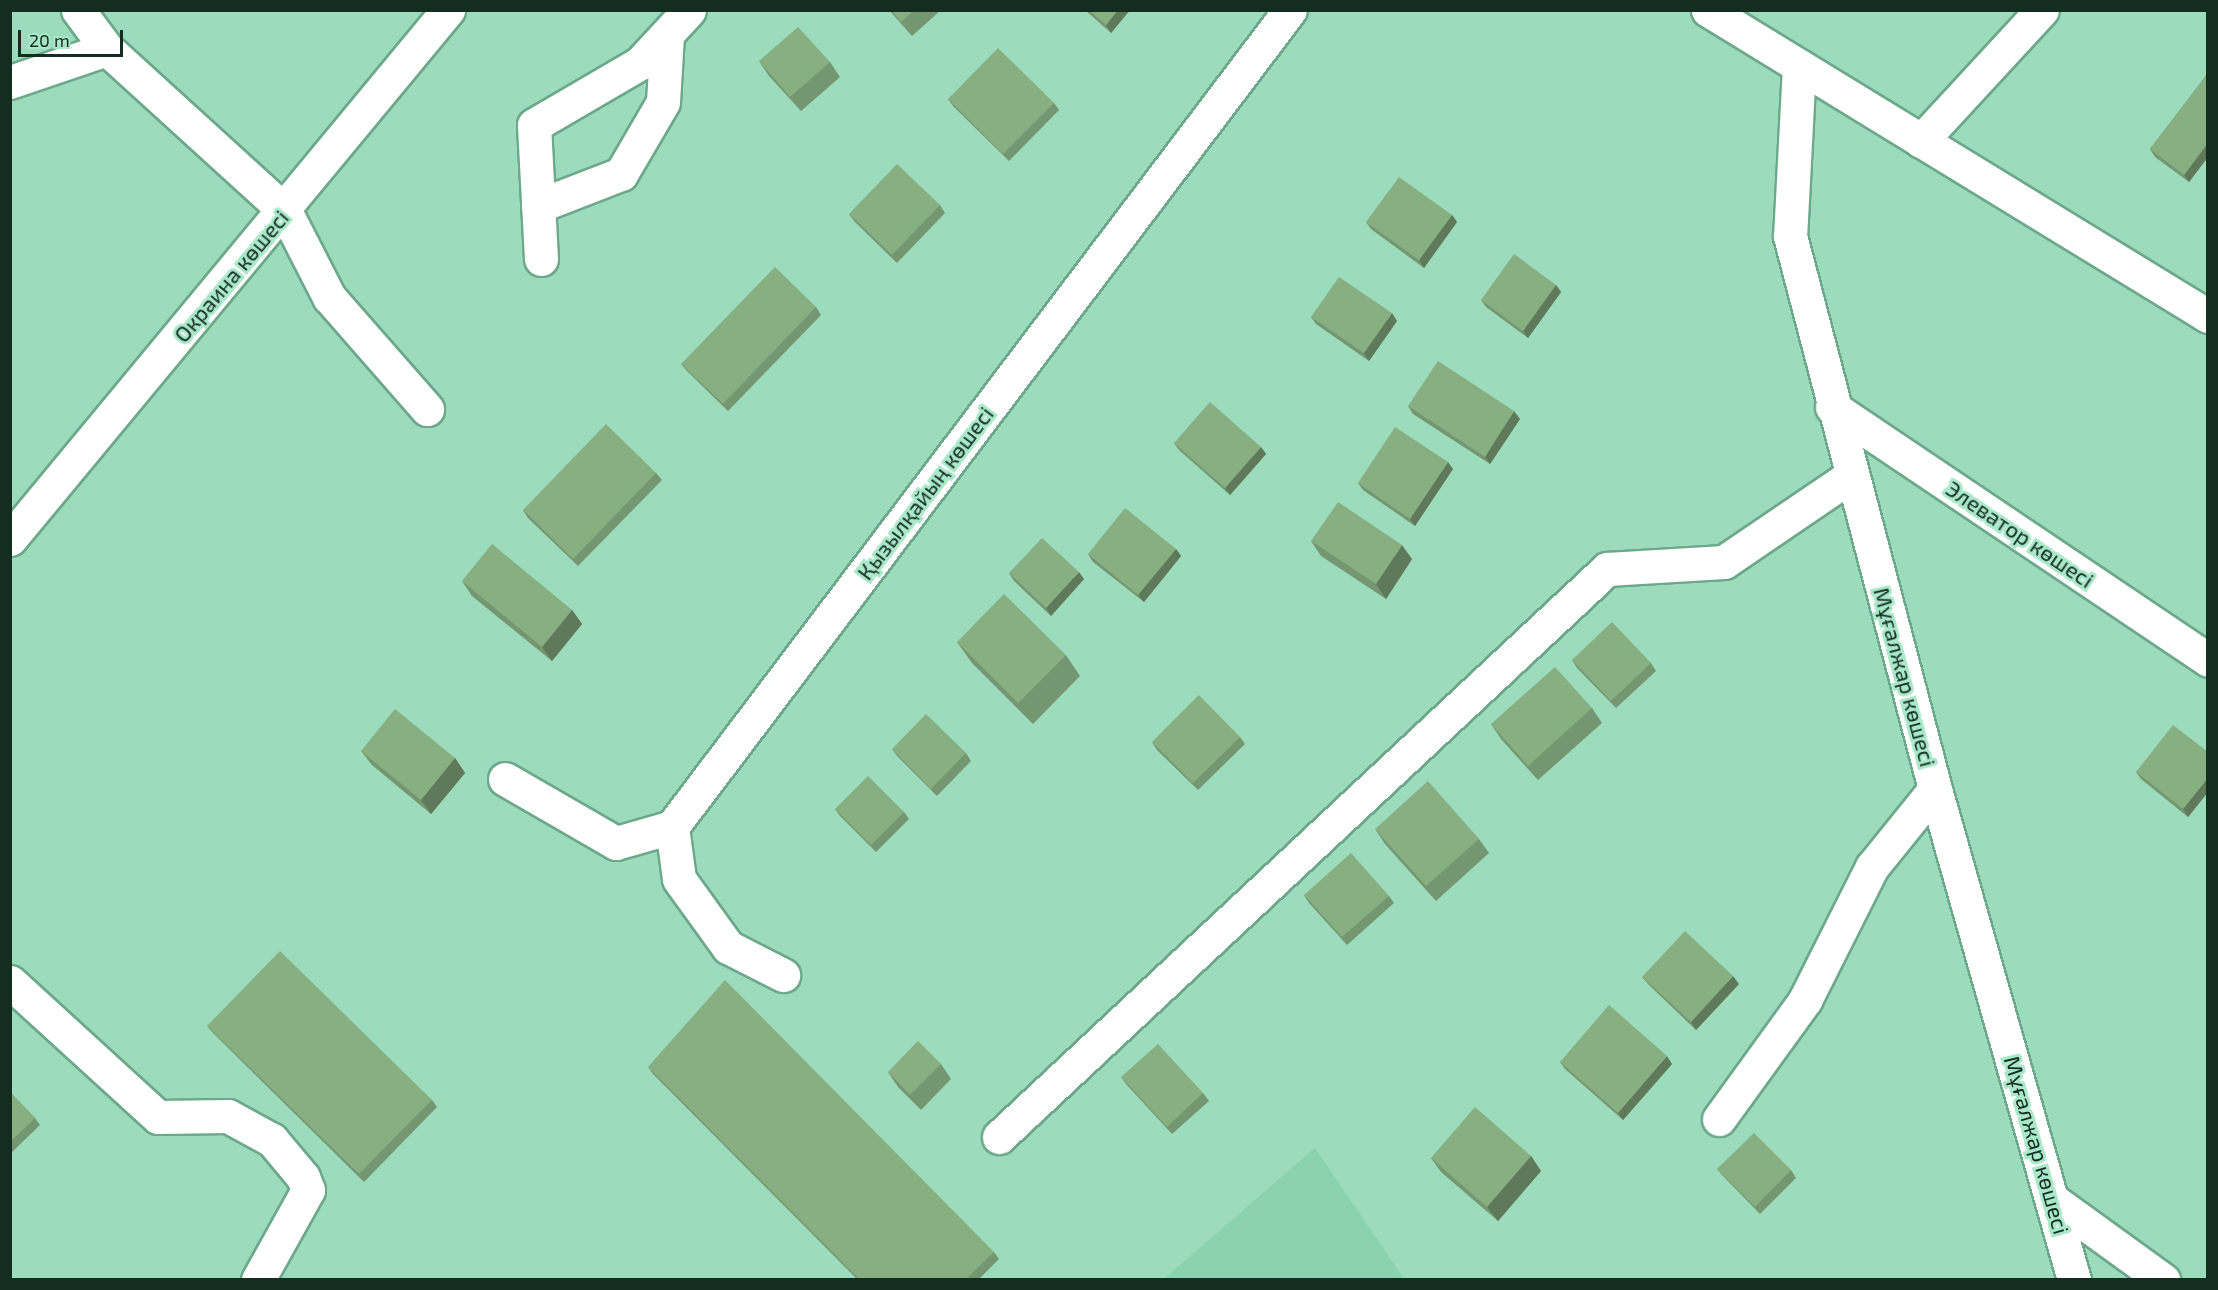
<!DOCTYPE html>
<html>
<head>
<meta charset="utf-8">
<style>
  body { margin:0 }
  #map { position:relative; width:2218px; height:1290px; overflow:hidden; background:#9cdbbb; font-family:"Exo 2",sans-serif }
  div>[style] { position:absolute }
  .built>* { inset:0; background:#8bd2ae }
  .roads { filter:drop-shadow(2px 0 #6ca88a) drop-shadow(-2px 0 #6ca88a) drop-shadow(0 2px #6ca88a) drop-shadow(0 -2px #6ca88a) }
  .minor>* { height:33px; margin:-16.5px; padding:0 16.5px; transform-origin:16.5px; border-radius:16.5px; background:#fff }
  .wall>* { inset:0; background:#749670 }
  .shaded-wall>* { inset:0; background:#5e7a5b }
  .building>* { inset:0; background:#87af82 }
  span { translate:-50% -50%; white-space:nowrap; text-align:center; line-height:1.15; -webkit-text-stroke:6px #a9e8c8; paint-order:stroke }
  .street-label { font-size:22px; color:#132d21 }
  .frame { position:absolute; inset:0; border:12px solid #132d21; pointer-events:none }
  .scale { position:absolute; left:18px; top:30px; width:105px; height:27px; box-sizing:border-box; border:3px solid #132d21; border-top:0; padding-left:8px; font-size:18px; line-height:21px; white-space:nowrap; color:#132d21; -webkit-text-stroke:4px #a9e8c8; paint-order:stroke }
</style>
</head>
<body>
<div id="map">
  <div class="built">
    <div style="clip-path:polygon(1315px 1148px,1404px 1279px,1164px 1279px)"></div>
  </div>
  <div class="roads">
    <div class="minor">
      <div style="left:78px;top:10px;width:49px;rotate:53.4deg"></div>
      <div style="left:107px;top:49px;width:241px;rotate:42.3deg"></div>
      <div style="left:285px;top:211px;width:97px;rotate:62.9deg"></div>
      <div style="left:329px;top:297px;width:149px;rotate:48.8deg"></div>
      <div style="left:1708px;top:10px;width:586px;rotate:31.47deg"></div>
      <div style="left:1799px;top:66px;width:170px;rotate:93deg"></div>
      <div style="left:1790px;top:236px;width:572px;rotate:75.31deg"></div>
      <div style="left:1935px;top:789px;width:510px;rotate:74.19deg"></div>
      <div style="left:10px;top:82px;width:102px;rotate:-18.8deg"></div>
      <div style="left:1921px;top:141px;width:178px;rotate:-47.3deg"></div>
      <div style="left:538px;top:206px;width:89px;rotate:-21.1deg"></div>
      <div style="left:621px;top:174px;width:83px;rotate:-59.7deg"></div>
      <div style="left:663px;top:102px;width:67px;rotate:-86.6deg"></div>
      <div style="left:541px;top:259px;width:134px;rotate:-93deg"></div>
      <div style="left:534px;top:125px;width:123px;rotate:-30.3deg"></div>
      <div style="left:640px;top:63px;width:72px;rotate:-47.2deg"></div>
      <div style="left:1832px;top:407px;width:453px;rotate:33.9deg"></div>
      <div style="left:10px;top:539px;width:687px;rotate:-50.38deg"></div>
      <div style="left:505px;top:779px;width:128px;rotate:30deg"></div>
      <div style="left:616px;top:843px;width:58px;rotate:-15.9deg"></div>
      <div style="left:672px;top:827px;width:1024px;rotate:-52.9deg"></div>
      <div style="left:672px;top:827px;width:52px;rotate:82.3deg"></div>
      <div style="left:679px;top:879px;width:84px;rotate:54.2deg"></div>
      <div style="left:728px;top:947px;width:62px;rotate:27deg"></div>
      <div style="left:10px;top:982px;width:200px;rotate:42.4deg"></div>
      <div style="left:158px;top:1117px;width:70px;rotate:-0.8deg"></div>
      <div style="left:228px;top:1116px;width:50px;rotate:28.6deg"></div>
      <div style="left:272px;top:1140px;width:48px;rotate:50deg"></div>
      <div style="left:303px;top:1177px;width:14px;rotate:69deg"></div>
      <div style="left:308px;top:1190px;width:103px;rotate:119.1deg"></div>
      <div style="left:1719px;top:1119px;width:147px;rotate:-54.1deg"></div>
      <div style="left:1805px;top:1000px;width:149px;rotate:-63.3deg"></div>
      <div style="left:1872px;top:867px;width:100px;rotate:-51.1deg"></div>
      <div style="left:999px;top:1137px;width:832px;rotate:-43.05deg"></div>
      <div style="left:1607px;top:569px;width:117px;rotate:-3.4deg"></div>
      <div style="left:1724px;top:562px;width:155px;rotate:-34.2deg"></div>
      <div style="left:2054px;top:1201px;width:135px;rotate:35.9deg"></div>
    </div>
  </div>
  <div class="wall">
    <div style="clip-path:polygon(889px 10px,941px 10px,912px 36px)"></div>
    <div style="clip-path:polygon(1085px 10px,1130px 10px,1111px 33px)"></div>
    <div style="clip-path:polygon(759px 61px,830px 62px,840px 77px,801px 111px,769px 76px)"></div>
    <div style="clip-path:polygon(2208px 73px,2208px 157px,2189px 182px,2155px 157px,2150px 149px)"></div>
    <div style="clip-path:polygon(948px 99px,1054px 103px,1059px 110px,1009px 161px,953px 106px)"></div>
    <div style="clip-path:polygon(940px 205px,945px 213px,897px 263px,854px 221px,849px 214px)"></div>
    <div style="clip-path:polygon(1452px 215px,1457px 222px,1424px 268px,1371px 229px,1366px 222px)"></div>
    <div style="clip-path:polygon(1556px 285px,1561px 292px,1528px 338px,1486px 307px,1481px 300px)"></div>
    <div style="clip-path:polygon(816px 307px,821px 315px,728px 411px,687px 371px,681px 364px)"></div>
    <div style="clip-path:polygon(1311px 317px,1397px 321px,1369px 361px,1316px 324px)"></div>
    <div style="clip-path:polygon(1408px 406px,1520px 419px,1490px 464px,1413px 414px)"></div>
    <div style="clip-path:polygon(1174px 443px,1261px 447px,1266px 454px,1230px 495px,1179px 450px)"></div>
    <div style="clip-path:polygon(1453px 469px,1415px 526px,1363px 490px,1358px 483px)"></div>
    <div style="clip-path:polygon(656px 473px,662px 480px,578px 566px,528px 518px,523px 510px)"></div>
    <div style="clip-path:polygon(1311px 541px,1412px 559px,1386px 599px,1321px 556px)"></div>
    <div style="clip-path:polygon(1176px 549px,1181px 556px,1144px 602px,1093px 562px,1088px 554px)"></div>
    <div style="clip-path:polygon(1009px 573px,1084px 579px,1051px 616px,1014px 581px)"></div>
    <div style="clip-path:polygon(462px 581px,572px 610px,582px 624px,552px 661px,472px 596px)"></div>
    <div style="clip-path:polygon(957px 642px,1066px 655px,1080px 676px,1033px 724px,972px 663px)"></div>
    <div style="clip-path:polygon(1572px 660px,1651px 663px,1656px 671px,1616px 708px,1577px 668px)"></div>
    <div style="clip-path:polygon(1592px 708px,1602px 723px,1538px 780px,1501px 739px,1491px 724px)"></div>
    <div style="clip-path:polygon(1240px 737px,1245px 744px,1198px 790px,1157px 750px,1152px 742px)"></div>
    <div style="clip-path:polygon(892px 749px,966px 753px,971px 761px,937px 796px,897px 756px)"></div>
    <div style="clip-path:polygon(361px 751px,455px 758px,465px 773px,431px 814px,372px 765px)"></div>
    <div style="clip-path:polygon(2208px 752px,2208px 792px,2188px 817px,2141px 779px,2136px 772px)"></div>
    <div style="clip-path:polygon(835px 809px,904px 812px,909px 819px,876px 852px,840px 816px)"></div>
    <div style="clip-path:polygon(1375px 829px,1479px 839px,1489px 853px,1436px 901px,1385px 844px)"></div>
    <div style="clip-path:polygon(1304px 895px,1389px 896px,1394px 903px,1347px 945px,1309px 903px)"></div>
    <div style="clip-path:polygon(1642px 977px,1739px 984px,1696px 1030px,1648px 984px)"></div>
    <div style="clip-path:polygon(207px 1026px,432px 1100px,437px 1107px,364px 1182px,213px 1033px)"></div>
    <div style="clip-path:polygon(1560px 1062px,1672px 1064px,1623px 1120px,1565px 1069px)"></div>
    <div style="clip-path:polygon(941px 1064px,951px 1079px,921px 1110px,898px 1087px,888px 1072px)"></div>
    <div style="clip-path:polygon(648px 1067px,994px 1252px,999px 1259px,978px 1280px,858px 1280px,653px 1074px)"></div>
    <div style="clip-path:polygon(1121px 1077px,1203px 1093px,1209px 1101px,1172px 1134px,1126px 1084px)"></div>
    <div style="clip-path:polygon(10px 1092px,35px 1118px,40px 1125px,10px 1154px)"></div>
    <div style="clip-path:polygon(1531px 1156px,1541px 1171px,1498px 1221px,1441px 1172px,1431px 1158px)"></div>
    <div style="clip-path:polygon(1717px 1169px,1791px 1170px,1796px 1178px,1760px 1214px,1723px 1176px)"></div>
  </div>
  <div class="shaded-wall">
    <div style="clip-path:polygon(1118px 10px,1130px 10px,1111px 33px,1106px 25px)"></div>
    <div style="clip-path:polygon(2208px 143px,2208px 157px,2189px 182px,2184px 175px)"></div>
    <div style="clip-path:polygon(1452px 215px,1457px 222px,1424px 268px,1419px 260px)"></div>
    <div style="clip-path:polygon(1556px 285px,1561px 292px,1528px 338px,1523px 331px)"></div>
    <div style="clip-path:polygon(1392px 313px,1397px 321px,1369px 361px,1364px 353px)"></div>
    <div style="clip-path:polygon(1514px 411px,1520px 419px,1490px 464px,1485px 457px)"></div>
    <div style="clip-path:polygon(1261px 447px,1266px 454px,1230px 495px,1225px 488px)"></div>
    <div style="clip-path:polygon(1448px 462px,1453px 469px,1415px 526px,1410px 519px)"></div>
    <div style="clip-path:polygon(1402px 545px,1412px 559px,1386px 599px,1376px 584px)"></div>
    <div style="clip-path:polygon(1176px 549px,1181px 556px,1144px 602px,1138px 595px)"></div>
    <div style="clip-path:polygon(1079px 572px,1084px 579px,1051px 616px,1046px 608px)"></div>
    <div style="clip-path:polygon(572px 610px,582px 624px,552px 661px,542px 647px)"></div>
    <div style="clip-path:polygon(455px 758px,465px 773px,431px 814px,421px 800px)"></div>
    <div style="clip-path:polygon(2208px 778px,2208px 792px,2188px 817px,2183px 809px)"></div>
    <div style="clip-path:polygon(1733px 976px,1739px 984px,1696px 1030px,1691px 1022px)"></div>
    <div style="clip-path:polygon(1667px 1056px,1672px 1064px,1623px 1120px,1618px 1113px)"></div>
    <div style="clip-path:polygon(1531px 1156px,1541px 1171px,1498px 1221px,1487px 1207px)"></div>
  </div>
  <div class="building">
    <div style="clip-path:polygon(891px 10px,914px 10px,901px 22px)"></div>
    <div style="clip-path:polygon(1089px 10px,1118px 10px,1106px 25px)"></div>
    <div style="clip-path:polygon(798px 27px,830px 62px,790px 97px,759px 61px)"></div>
    <div style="clip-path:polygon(998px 48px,1054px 103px,1003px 154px,948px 99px)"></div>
    <div style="clip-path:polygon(2208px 73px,2208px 143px,2184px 175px,2150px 149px)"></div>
    <div style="clip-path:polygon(897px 164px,940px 205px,892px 255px,849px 214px)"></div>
    <div style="clip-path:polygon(1399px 177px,1452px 215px,1419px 260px,1366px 222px)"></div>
    <div style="clip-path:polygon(1514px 254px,1556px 285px,1523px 331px,1481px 300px)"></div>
    <div style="clip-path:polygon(775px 267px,816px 307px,723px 404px,681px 364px)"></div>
    <div style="clip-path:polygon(1339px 277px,1392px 313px,1364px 353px,1311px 317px)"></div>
    <div style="clip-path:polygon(1438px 361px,1514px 411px,1485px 457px,1408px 406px)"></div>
    <div style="clip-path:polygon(1210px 402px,1261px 447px,1225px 488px,1174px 443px)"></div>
    <div style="clip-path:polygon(606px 424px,656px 473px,573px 559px,523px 510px)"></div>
    <div style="clip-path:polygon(1395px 427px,1448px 462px,1410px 519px,1358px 483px)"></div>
    <div style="clip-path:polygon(1338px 502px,1402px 545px,1376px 584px,1311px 541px)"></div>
    <div style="clip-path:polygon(1125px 508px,1176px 549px,1138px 595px,1088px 554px)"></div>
    <div style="clip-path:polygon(1042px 538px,1079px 572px,1046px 608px,1009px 573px)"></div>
    <div style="clip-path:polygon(492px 544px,572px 610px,542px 647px,462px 581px)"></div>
    <div style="clip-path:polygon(1004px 594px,1066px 655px,1018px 703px,957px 642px)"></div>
    <div style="clip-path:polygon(1612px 622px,1651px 663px,1611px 701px,1572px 660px)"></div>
    <div style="clip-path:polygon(1555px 667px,1592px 708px,1528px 766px,1491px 724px)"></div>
    <div style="clip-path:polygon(1199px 695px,1240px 737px,1193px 783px,1152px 742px)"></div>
    <div style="clip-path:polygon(395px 709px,455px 758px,421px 800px,361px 751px)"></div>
    <div style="clip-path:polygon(926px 714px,966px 753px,931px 789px,892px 749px)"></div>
    <div style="clip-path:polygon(2173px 725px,2208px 752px,2208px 778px,2183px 809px,2136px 772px)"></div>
    <div style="clip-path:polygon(868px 776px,904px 812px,871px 845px,835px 809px)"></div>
    <div style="clip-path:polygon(1428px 781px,1479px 839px,1426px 886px,1375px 829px)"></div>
    <div style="clip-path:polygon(1351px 853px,1389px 896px,1342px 937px,1304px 895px)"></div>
    <div style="clip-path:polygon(1685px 931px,1733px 976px,1691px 1022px,1642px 977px)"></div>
    <div style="clip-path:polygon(280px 951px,432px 1100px,359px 1174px,207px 1026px)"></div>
    <div style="clip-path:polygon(725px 980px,994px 1252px,965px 1280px,860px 1280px,648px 1067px)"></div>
    <div style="clip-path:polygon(1609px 1005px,1667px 1056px,1618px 1113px,1560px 1062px)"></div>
    <div style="clip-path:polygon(918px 1041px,941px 1064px,910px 1095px,888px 1072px)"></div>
    <div style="clip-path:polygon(1158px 1044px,1203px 1093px,1167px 1127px,1121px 1077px)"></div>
    <div style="clip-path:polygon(10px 1092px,35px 1118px,10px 1142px)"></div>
    <div style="clip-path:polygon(1475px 1107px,1531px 1156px,1487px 1207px,1431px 1158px)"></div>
    <div style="clip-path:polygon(1754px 1133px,1791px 1170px,1755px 1207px,1717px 1169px)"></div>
  </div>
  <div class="street-label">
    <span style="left:231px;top:276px;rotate:-50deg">Окраина көшесі</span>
    <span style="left:925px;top:493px;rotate:-53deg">Қызылқайың көшесі</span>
    <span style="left:2020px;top:534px;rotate:34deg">Элеватор көшесі</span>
    <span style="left:1905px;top:677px;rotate:75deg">Мұғалжар көшесі</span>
    <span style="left:2037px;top:1145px;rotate:74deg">Мұғалжар көшесі</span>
  </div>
  <div class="frame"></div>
  <div class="scale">20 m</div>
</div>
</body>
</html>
